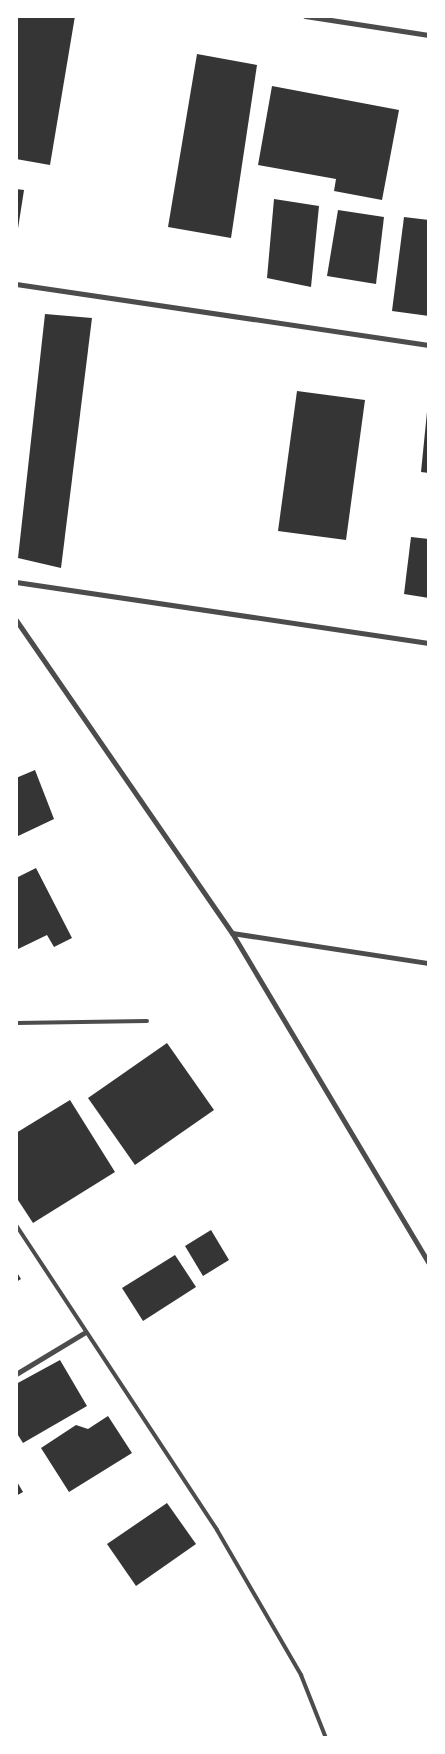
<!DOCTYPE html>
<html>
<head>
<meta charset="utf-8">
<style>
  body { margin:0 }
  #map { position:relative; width:445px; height:1754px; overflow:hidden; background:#fff; font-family:"PT Serif",serif }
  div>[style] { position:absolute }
  .building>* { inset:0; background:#353535 }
  .service>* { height:4px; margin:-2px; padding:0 2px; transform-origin:2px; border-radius:2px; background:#4c4c4c }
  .minor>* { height:5px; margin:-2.5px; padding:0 2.5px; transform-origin:2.5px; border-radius:2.5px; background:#4c4c4c }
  span { translate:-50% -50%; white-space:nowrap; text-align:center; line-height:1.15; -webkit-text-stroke:4.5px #fff; paint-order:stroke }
  .frame { position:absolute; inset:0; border:18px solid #fff; pointer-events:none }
</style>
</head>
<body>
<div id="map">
  <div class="building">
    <div style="clip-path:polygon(16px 16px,75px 16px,50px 165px,16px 159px)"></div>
    <div style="clip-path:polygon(197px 54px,257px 65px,231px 238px,168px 227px)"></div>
    <div style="clip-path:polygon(272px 86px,399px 110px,382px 200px,334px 191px,336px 179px,258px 165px)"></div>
    <div style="clip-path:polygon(16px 189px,24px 190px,17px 235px,16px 235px)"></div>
    <div style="clip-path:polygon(274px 199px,319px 206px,311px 287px,267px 278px)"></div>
    <div style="clip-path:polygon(338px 210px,384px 217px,376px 284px,327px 276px)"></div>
    <div style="clip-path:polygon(404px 217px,429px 220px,429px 316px,392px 311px)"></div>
    <div style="clip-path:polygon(45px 314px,92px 318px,61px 568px,18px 558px)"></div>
    <div style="clip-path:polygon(297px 391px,365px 400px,346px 540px,278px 531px)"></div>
    <div style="clip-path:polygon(427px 412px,429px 412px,429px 473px,421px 472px)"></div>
    <div style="clip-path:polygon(411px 537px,429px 539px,429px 598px,404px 594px)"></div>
    <div style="clip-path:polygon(35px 770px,54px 819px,16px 837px,16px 778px)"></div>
    <div style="clip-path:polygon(36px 868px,72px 938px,54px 947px,47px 935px,16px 950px,16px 878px)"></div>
    <div style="clip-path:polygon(167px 1043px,214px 1110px,135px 1165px,88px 1098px)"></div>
    <div style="clip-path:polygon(70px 1100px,115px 1172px,33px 1223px,16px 1197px,16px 1133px)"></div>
    <div style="clip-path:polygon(211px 1230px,229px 1260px,203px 1276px,185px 1246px)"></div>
    <div style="clip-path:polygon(175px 1255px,196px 1287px,143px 1321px,122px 1288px)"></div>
    <div style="clip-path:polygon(16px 1271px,21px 1279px,16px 1282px)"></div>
    <div style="clip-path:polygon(60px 1360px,87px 1406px,23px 1443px,16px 1432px,16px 1384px)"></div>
    <div style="clip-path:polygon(108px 1416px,132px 1453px,69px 1492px,41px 1448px,76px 1425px,88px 1429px)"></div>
    <div style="clip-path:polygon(16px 1480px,23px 1492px,16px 1496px)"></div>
    <div style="clip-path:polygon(167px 1503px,196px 1544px,136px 1586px,107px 1544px)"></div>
  </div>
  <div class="service">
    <div style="left:16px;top:1023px;width:131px;rotate:-0.9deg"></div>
    <div style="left:16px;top:1225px;width:365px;rotate:56.6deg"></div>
    <div style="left:217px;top:1530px;width:168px;rotate:59.9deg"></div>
    <div style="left:301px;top:1675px;width:68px;rotate:68.4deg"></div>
  </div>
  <div class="minor">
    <div style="left:305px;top:16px;width:125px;rotate:8.7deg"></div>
    <div style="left:16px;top:284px;width:417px;rotate:8.4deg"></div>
    <div style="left:16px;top:582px;width:417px;rotate:8.4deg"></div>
    <div style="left:16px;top:620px;width:380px;rotate:55.4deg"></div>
    <div style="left:232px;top:933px;width:385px;rotate:59.2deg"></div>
    <div style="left:232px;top:933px;width:199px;rotate:8.7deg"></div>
    <div style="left:16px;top:1374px;width:79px;rotate:-31.1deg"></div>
  </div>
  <div class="frame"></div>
</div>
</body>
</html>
